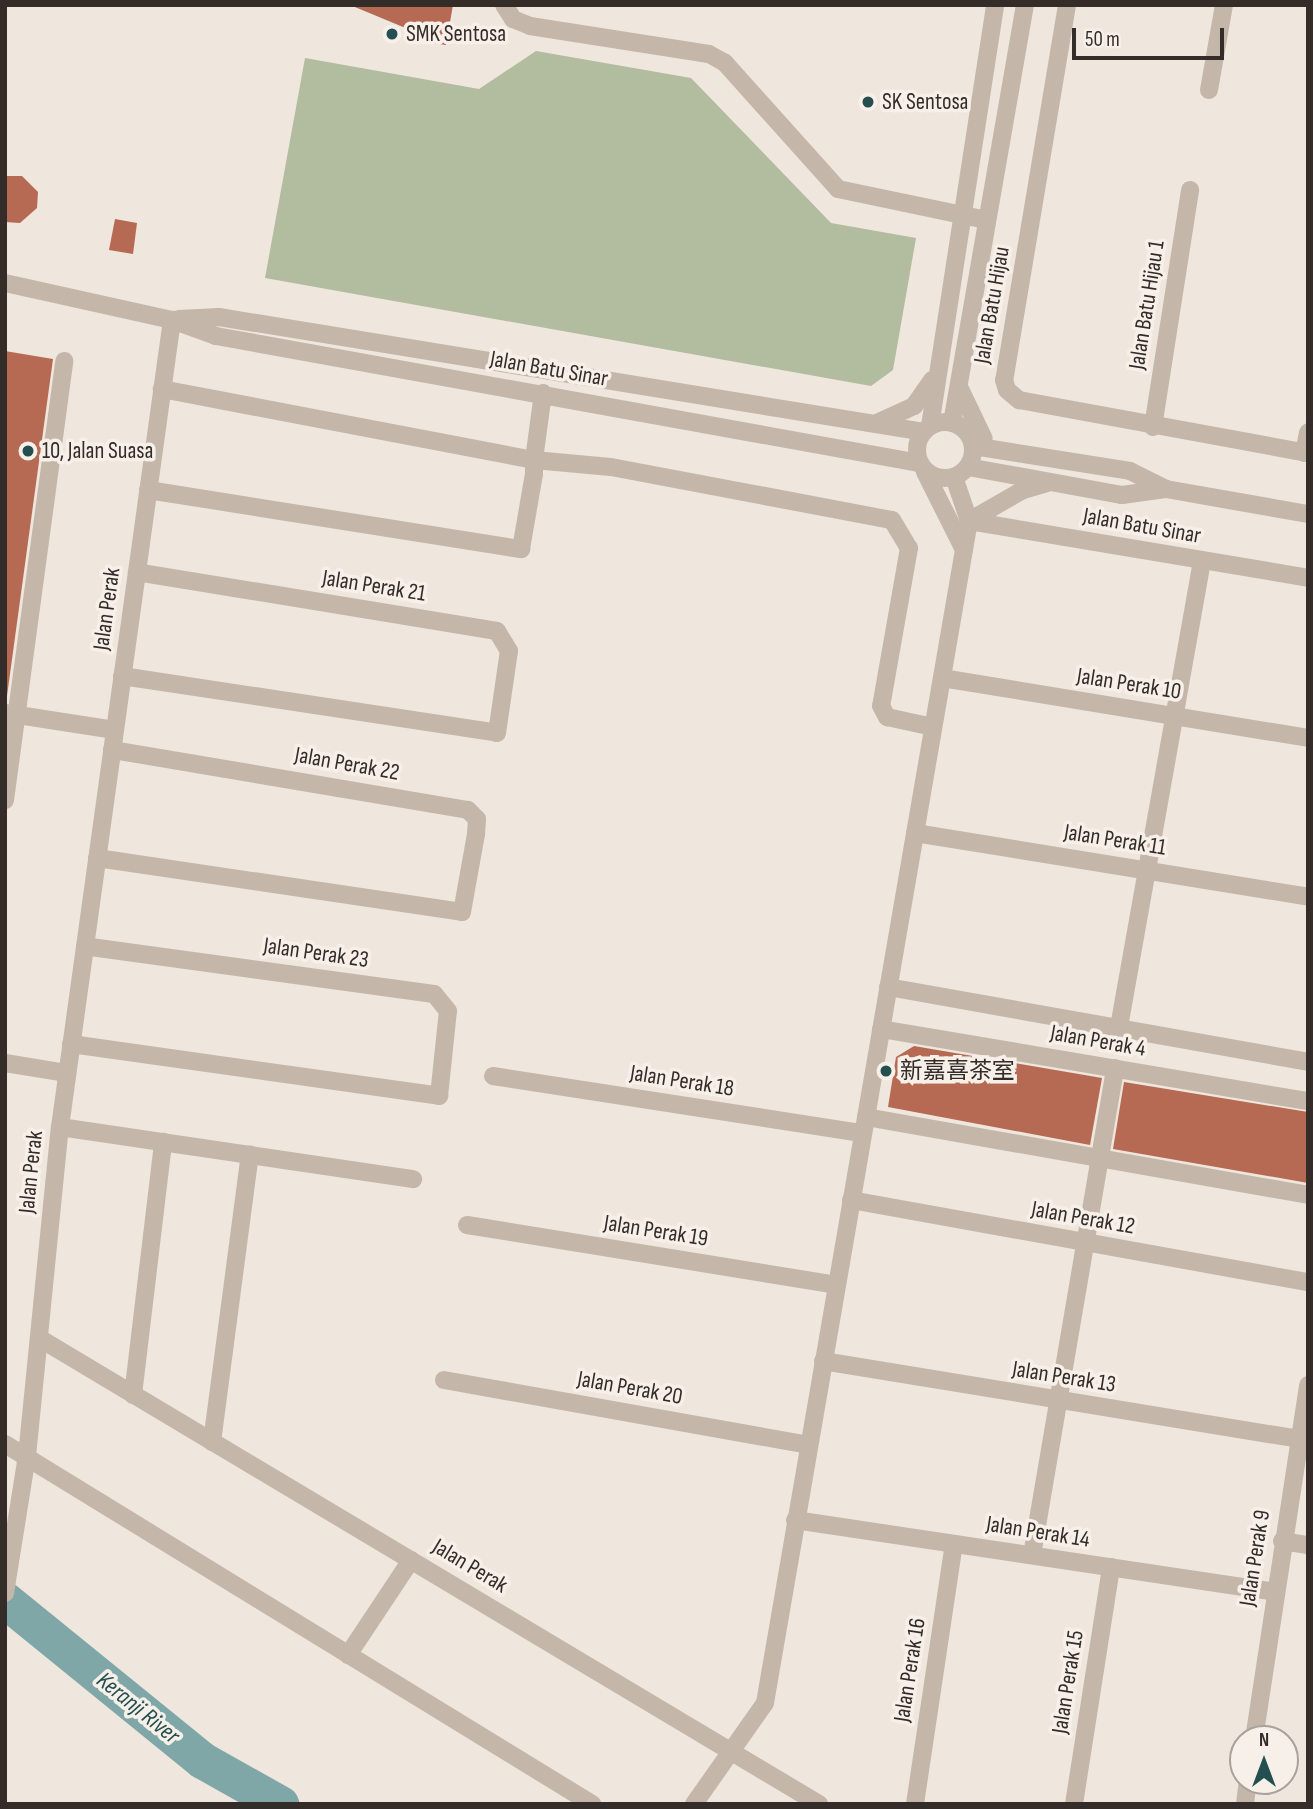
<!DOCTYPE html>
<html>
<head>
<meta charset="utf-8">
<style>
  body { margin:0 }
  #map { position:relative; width:1313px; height:1809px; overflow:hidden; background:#efe6dd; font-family:"Sofia Sans Condensed","Noto Sans SC",sans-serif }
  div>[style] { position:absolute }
  .green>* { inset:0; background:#b2bc9f }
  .river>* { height:37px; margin:-18.5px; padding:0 18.5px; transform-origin:18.5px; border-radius:18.5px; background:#7fa7a8 }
  .building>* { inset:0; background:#b66a53 }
  .minor>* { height:18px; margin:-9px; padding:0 9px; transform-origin:9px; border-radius:9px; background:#c5b6aa }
  .minor>.ring { margin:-9px; padding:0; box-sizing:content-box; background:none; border:18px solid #c5b6aa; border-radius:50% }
  .dots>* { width:19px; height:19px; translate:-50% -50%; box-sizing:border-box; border:4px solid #f7f0e9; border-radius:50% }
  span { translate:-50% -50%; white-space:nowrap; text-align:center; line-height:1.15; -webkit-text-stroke:7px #f7f0e9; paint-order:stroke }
  .poi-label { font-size:23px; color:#342c29 }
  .left { translate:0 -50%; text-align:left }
  .street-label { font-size:23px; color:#342c29 }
  .water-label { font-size:24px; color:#244e50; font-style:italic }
  .frame { position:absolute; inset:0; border:7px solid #342c29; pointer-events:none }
  .north { position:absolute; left:1229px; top:1725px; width:70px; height:70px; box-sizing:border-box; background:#f7f0e9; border:2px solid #a9a29c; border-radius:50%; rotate:0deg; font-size:19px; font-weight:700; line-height:28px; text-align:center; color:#342c29 }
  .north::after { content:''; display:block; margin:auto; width:24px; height:32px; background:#244e50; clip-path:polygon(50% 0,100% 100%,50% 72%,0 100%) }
  .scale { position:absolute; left:1072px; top:28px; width:152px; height:32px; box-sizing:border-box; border:4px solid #342c29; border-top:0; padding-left:9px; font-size:21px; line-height:24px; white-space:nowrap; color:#342c29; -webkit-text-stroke:5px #f7f0e9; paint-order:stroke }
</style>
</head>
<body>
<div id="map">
  <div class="green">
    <div style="clip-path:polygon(536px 51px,691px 78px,831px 223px,916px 238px,893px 370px,871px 386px,265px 278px,305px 58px,479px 89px)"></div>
  </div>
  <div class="river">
    <div style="left:5px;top:1600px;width:254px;rotate:39.1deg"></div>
    <div style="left:202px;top:1760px;width:90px;rotate:29.4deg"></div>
  </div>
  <div class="building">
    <div style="clip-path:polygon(350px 5px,453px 5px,446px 45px,419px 41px,420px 34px)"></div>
    <div style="clip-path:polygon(5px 176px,22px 176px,38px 192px,37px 208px,20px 223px,5px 222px)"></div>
    <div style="clip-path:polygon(115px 219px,137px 223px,133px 254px,109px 250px)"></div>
    <div style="clip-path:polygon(5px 351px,53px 359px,7px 696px,5px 696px)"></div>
    <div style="clip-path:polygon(914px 1046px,1102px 1078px,1090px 1145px,888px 1107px,896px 1057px)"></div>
    <div style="clip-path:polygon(1124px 1082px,1308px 1112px,1308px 1183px,1113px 1149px)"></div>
  </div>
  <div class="minor">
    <div style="left:504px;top:5px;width:17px;rotate:57deg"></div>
    <div style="left:513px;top:19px;width:18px;rotate:22deg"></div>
    <div style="left:530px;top:26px;width:181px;rotate:8.9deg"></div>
    <div style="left:709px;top:54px;width:18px;rotate:29deg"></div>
    <div style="left:725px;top:63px;width:169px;rotate:48.1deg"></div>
    <div style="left:838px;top:189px;width:151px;rotate:11.8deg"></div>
    <div style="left:1067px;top:5px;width:380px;rotate:99.5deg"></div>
    <div style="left:1004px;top:380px;width:10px;rotate:73deg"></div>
    <div style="left:1007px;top:390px;width:16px;rotate:40deg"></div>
    <div style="left:1019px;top:400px;width:294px;rotate:10.4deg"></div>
    <div style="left:1209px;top:90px;width:86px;rotate:-80deg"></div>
    <div style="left:5px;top:283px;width:171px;rotate:12.5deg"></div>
    <div style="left:172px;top:320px;width:47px;rotate:20deg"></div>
    <div style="left:216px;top:336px;width:714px;rotate:10.24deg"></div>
    <div style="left:179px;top:319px;width:40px;rotate:-2.9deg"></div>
    <div style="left:219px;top:317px;width:714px;rotate:9.26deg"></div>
    <div style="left:960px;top:389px;width:55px;rotate:64.4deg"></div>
    <div style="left:543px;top:393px;width:68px;rotate:97.7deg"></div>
    <div style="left:534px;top:460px;width:77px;rotate:5.2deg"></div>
    <div style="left:611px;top:467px;width:286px;rotate:10.7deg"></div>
    <div style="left:892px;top:520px;width:33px;rotate:59deg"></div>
    <div style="left:909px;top:548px;width:160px;rotate:100deg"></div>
    <div style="left:881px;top:706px;width:13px;rotate:61deg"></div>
    <div style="left:887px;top:717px;width:47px;rotate:12.3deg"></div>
    <div class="ring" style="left:917px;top:422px;width:38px;height:38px"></div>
    <div style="left:877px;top:423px;width:41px;rotate:-24.7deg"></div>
    <div style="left:914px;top:406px;width:32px;rotate:-55deg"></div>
    <div style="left:952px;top:423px;width:424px;rotate:-80.1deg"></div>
    <div style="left:930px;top:426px;width:426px;rotate:-81.2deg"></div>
    <div style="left:1153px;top:427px;width:240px;rotate:-81.1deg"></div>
    <div style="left:973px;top:446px;width:159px;rotate:9deg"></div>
    <div style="left:1130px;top:471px;width:40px;rotate:26.6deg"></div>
    <div style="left:1166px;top:489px;width:144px;rotate:10deg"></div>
    <div style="left:1304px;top:453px;width:21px;rotate:-79deg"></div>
    <div style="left:968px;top:467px;width:157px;rotate:10.3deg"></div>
    <div style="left:1122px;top:495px;width:44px;rotate:-7.8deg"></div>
    <div style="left:925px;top:472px;width:87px;rotate:63.4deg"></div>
    <div style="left:148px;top:490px;width:378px;rotate:9deg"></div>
    <div style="left:521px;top:549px;width:76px;rotate:-80.2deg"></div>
    <div style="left:534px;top:474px;width:14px;rotate:-90deg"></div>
    <div style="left:534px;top:460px;width:379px;rotate:-169.2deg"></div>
    <div style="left:969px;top:521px;width:344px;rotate:9.5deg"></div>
    <div style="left:969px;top:521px;width:62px;rotate:-29.9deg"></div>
    <div style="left:1023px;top:490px;width:25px;rotate:-16deg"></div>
    <div style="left:122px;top:676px;width:379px;rotate:8.6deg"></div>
    <div style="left:497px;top:733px;width:83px;rotate:-81.7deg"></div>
    <div style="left:509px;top:651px;width:23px;rotate:-121deg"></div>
    <div style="left:497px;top:631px;width:365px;rotate:-170.7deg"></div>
    <div style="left:942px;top:678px;width:371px;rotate:9.3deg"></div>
    <div style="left:5px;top:713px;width:111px;rotate:8.8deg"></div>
    <div style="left:5px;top:800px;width:443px;rotate:-82.3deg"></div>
    <div style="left:915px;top:833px;width:398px;rotate:9.2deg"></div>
    <div style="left:97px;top:858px;width:369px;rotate:8.4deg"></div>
    <div style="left:462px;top:912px;width:79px;rotate:-79.8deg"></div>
    <div style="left:476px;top:834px;width:15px;rotate:-86deg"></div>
    <div style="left:477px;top:819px;width:13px;rotate:-135deg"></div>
    <div style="left:468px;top:810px;width:361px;rotate:-170.4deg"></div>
    <div style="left:888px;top:987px;width:427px;rotate:10.1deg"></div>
    <div style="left:1119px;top:1027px;width:473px;rotate:-79.9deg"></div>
    <div style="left:881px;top:1029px;width:433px;rotate:9.6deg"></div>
    <div style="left:71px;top:1044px;width:372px;rotate:8deg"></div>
    <div style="left:439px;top:1096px;width:85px;rotate:-84deg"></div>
    <div style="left:448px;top:1011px;width:22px;rotate:-129deg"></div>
    <div style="left:434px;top:994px;width:352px;rotate:-172.2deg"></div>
    <div style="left:5px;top:1063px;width:63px;rotate:9.2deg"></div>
    <div style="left:493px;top:1076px;width:373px;rotate:8.8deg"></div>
    <div style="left:866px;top:1117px;width:449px;rotate:10deg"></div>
    <div style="left:60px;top:1127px;width:357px;rotate:8.4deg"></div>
    <div style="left:851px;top:1200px;width:464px;rotate:10.2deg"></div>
    <div style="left:467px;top:1225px;width:374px;rotate:9.2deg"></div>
    <div style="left:39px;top:1338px;width:909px;rotate:30.86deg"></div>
    <div style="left:823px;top:1361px;width:481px;rotate:9.3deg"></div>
    <div style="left:444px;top:1380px;width:370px;rotate:10.1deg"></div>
    <div style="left:133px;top:1395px;width:255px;rotate:-83.2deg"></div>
    <div style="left:212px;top:1442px;width:290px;rotate:-82.5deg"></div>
    <div style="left:5px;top:1444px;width:689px;rotate:31.52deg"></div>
    <div style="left:795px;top:1520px;width:484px;rotate:8.5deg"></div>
    <div style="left:1282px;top:1541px;width:26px;rotate:9deg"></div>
    <div style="left:1032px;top:1555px;width:494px;rotate:-80.3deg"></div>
    <div style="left:5px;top:1593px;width:139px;rotate:-80.9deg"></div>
    <div style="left:27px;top:1456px;width:331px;rotate:-84.3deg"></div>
    <div style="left:60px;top:1127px;width:815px;rotate:-82.1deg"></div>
    <div style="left:348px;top:1655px;width:114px;rotate:-56.4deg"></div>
    <div style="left:1254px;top:1739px;width:358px;rotate:-81.3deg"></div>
    <div style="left:694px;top:1804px;width:123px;rotate:-54.9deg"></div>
    <div style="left:765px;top:1703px;width:1199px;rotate:-80.21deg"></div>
    <div style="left:969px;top:521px;width:46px;rotate:-108.8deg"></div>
    <div style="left:915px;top:1804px;width:263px;rotate:-81.5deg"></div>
    <div style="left:1074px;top:1804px;width:240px;rotate:-81.1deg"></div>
    <div style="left:1245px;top:1804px;width:23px;rotate:-83deg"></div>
  </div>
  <div class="dots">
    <div style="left:392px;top:34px;background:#244e50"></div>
    <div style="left:868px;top:102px;background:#244e50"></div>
    <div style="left:28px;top:451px;background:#244e50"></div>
    <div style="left:886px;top:1071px;background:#244e50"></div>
  </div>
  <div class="poi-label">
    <span class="left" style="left:406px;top:34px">SMK Sentosa</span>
    <span class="left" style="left:882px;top:102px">SK Sentosa</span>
    <span class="left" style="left:42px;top:451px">10, Jalan Suasa</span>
    <span class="left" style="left:900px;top:1071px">新嘉喜茶室</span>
  </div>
  <div class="street-label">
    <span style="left:992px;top:305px;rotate:-80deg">Jalan Batu Hijau</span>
    <span style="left:1147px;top:305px;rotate:-81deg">Jalan Batu Hijau 1</span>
    <span style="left:549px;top:369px;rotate:10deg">Jalan Batu Sinar</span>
    <span style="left:1142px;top:526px;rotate:10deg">Jalan Batu Sinar</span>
    <span style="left:374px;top:586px;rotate:9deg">Jalan Perak 21</span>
    <span style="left:107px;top:609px;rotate:-82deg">Jalan Perak</span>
    <span style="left:1129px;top:684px;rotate:9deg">Jalan Perak 10</span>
    <span style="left:347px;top:764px;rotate:10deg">Jalan Perak 22</span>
    <span style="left:1115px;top:840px;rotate:9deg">Jalan Perak 11</span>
    <span style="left:316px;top:953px;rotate:8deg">Jalan Perak 23</span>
    <span style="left:1098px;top:1041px;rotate:10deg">Jalan Perak 4</span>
    <span style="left:682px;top:1081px;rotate:9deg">Jalan Perak 18</span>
    <span style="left:31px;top:1172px;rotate:-84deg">Jalan Perak</span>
    <span style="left:1083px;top:1218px;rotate:10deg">Jalan Perak 12</span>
    <span style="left:656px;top:1231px;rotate:9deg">Jalan Perak 19</span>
    <span style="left:1064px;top:1377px;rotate:9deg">Jalan Perak 13</span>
    <span style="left:630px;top:1388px;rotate:10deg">Jalan Perak 20</span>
    <span style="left:1038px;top:1532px;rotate:9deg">Jalan Perak 14</span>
    <span style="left:1255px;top:1558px;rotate:-81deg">Jalan Perak 9</span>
    <span style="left:470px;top:1566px;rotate:31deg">Jalan Perak</span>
    <span style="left:910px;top:1670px;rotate:-81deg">Jalan Perak 16</span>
    <span style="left:1068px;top:1682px;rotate:-81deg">Jalan Perak 15</span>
  </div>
  <div class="water-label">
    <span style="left:138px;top:1708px;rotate:39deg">Keranji River</span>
  </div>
  <div class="frame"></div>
  <div class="north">N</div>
  <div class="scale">50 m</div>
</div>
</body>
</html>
